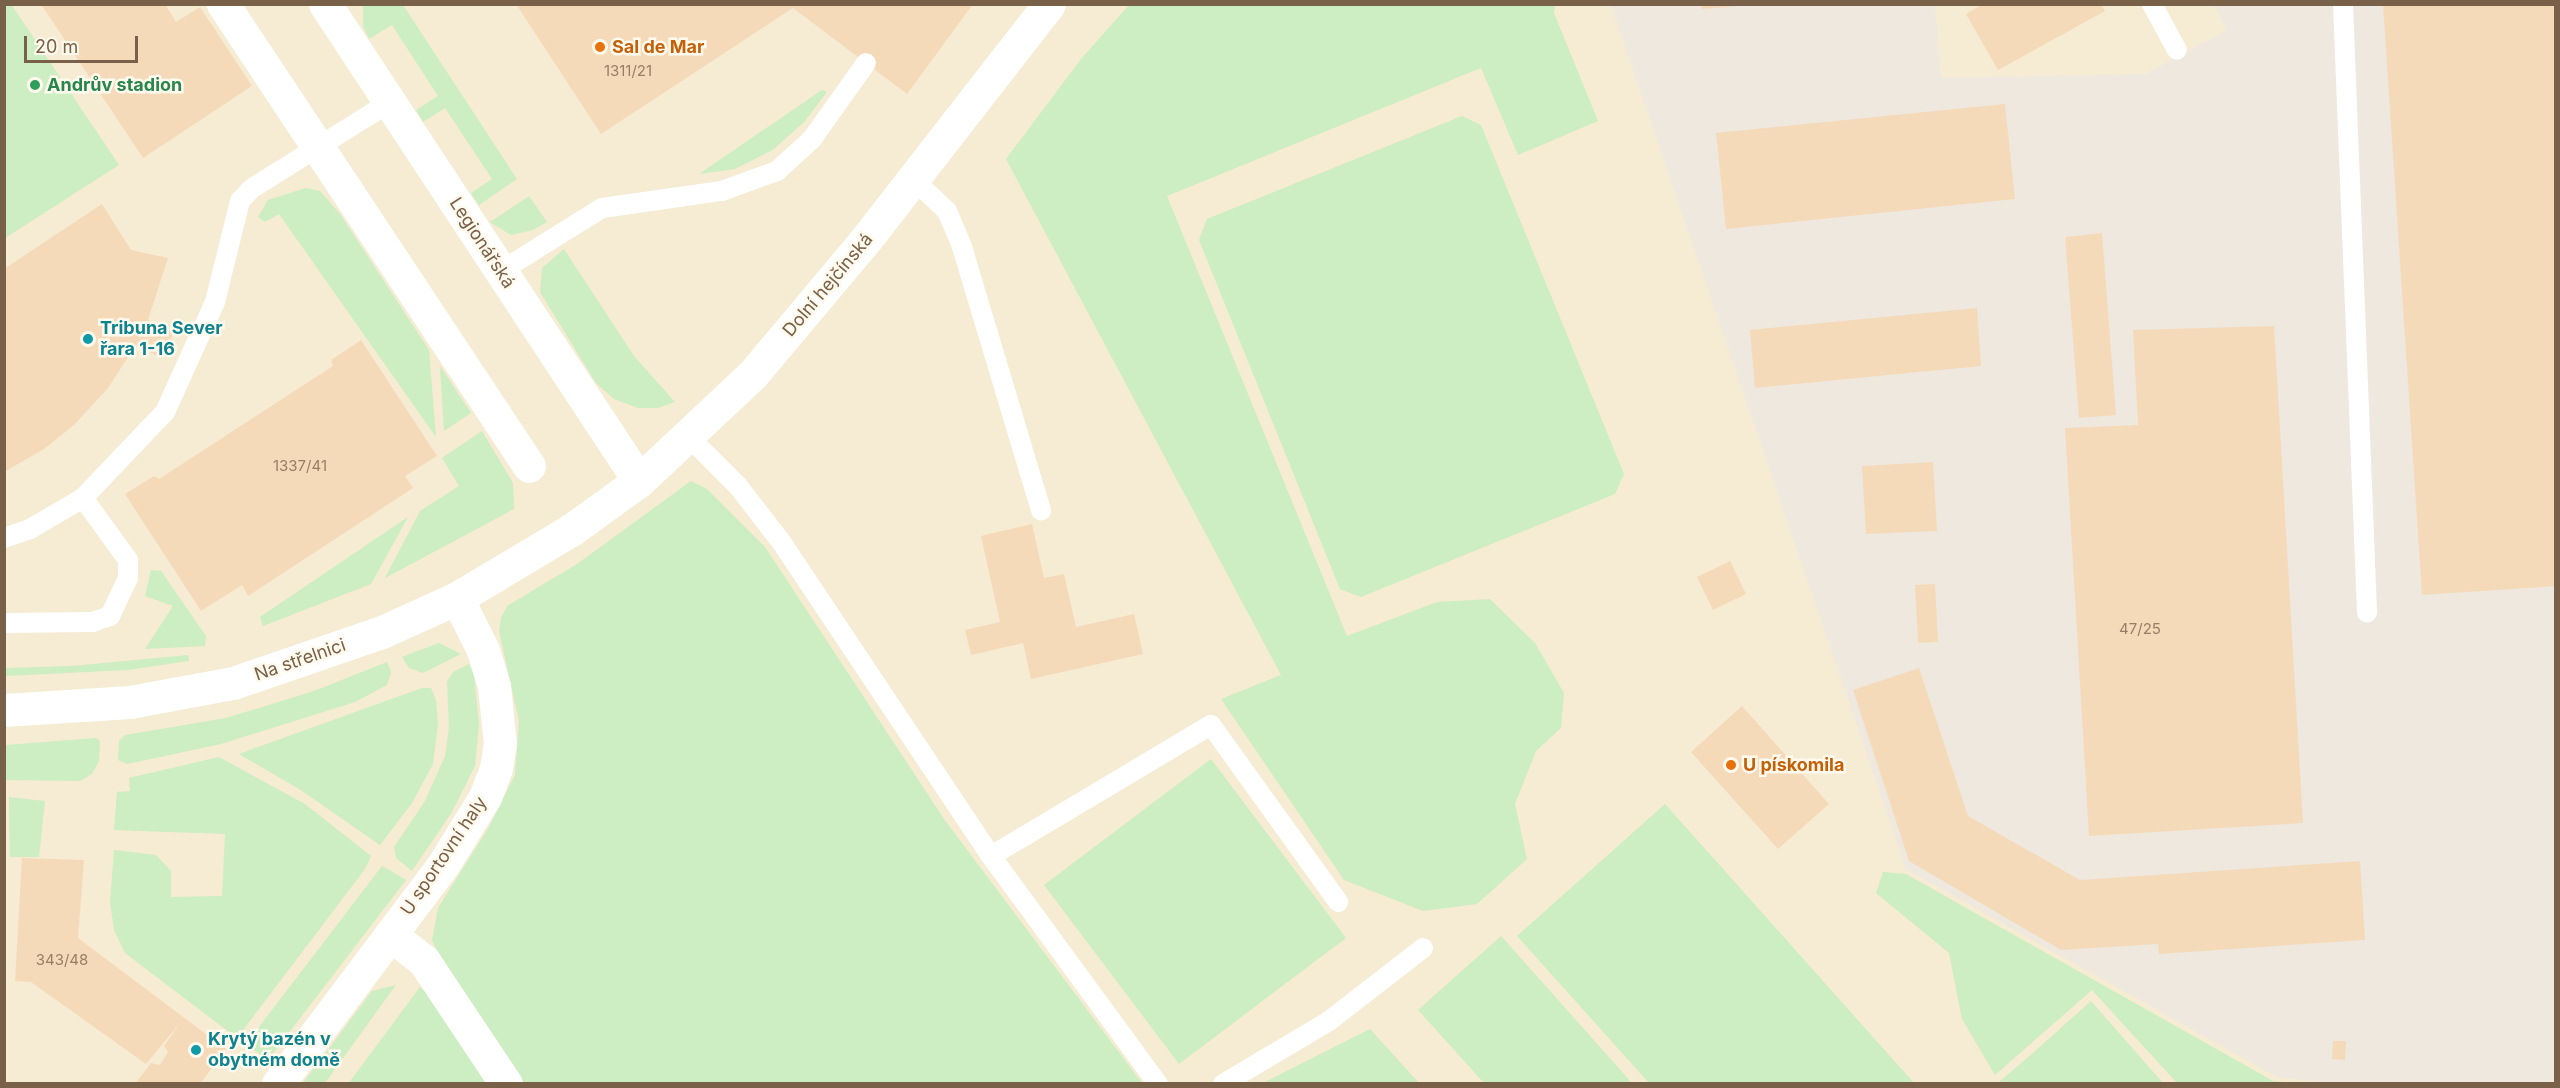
<!DOCTYPE html>
<html>
<head>
<meta charset="utf-8">
<style>
  body { margin:0 }
  #map { position:relative; width:2560px; height:1088px; overflow:hidden; background:#fef8e5; font-family:Inter,sans-serif }
  div>[style] { position:absolute }
  .residential>* { inset:0; background:#f6ebd3 }
  .industrial>* { inset:0; background:#eee8df }
  .green>* { inset:0; background:#cdedc2 }
  .building>* { inset:0; background:#f5daba }
  .lane>* { height:20px; margin:-10px; padding:0 10px; transform-origin:10px; border-radius:10px; background:#fff }
  .street>* { height:33px; margin:-16.5px; padding:0 16.5px; transform-origin:16.5px; border-radius:16.5px; background:#fff }
  .secondary>* { height:33px; margin:-16.5px; padding:0 16.5px; transform-origin:16.5px; border-radius:16.5px; background:#fff }
  .dots>* { width:16px; height:16px; translate:-50% -50%; box-sizing:border-box; border:3px solid #fffaed; border-radius:50% }
  span { translate:-50% -50%; white-space:nowrap; text-align:center; line-height:1.15; -webkit-text-stroke:5px #fffaed; paint-order:stroke }
  .number-label { font-size:15px; color:#987e64 }
  .number-label span { -webkit-text-stroke-width:0 }
  .food-label { font-size:18px; color:#c56008; font-weight:700 }
  .left { translate:0 -50%; text-align:left }
  .leisure-label { font-size:18px; color:#27864d; font-weight:700 }
  .street-label { font-size:18px; color:#796048 }
  .culture-label { font-size:18px; color:#0d838f; font-weight:700 }
  .frame { position:absolute; inset:0; border:6px solid #796048; pointer-events:none }
  .scale { position:absolute; left:24px; top:36px; width:114px; height:27px; box-sizing:border-box; border:3px solid #796048; border-top:0; padding-left:8px; font-size:18px; line-height:21px; white-space:nowrap; color:#796048; -webkit-text-stroke:4px #fffaed; paint-order:stroke }
</style>
</head>
<body>
<div id="map">
  <div class="residential">
    <div style="clip-path:polygon(5px 5px,2555px 5px,2555px 1083px,5px 1083px)"></div>
  </div>
  <div class="industrial">
    <div style="clip-path:polygon(1611px 5px,1935px 5px,1941px 78px,2146px 74px,2227px 30px,2214px 5px,2555px 5px,2555px 1083px,2343px 1084px,2277px 1077px,1906px 869px)"></div>
  </div>
  <div class="green">
    <div style="clip-path:polygon(11px 4px,119px 165px,5px 238px,4px 5px)"></div>
    <div style="clip-path:polygon(363px 5px,403px 5px,517px 179px,479px 205px,471px 193px,492px 179px,445px 108px,423px 122px,416px 110px,438px 96px,392px 25px,369px 39px,363px 26px)"></div>
    <div style="clip-path:polygon(1129px 5px,1555px 5px,1554px 13px,1598px 121px,1518px 155px,1481px 68px,1167px 196px,1347px 636px,1437px 602px,1490px 599px,1535px 643px,1564px 693px,1561px 728px,1536px 751px,1515px 804px,1527px 859px,1477px 904px,1423px 911px,1344px 880px,1221px 699px,1281px 675px,1006px 159px,1081px 59px)"></div>
    <div style="clip-path:polygon(822px 90px,827px 92px,805px 121px,774px 149px,735px 169px,699px 174px)"></div>
    <div style="clip-path:polygon(1462px 116px,1481px 125px,1624px 474px,1615px 494px,1361px 597px,1340px 589px,1199px 240px,1207px 219px)"></div>
    <div style="clip-path:polygon(306px 188px,320px 191px,340px 214px,429px 350px,436px 437px,279px 214px,265px 222px,258px 217px,268px 200px)"></div>
    <div style="clip-path:polygon(529px 196px,547px 222px,533px 230px,511px 235px,490px 222px)"></div>
    <div style="clip-path:polygon(564px 249px,634px 356px,675px 402px,658px 408px,638px 408px,614px 399px,596px 383px,540px 292px,542px 268px)"></div>
    <div style="clip-path:polygon(440px 366px,471px 413px,444px 431px)"></div>
    <div style="clip-path:polygon(482px 431px,513px 483px,514px 509px,385px 578px,420px 511px,459px 486px,442px 458px)"></div>
    <div style="clip-path:polygon(691px 481px,707px 489px,765px 547px,944px 819px,1142px 1083px,524px 1083px,518px 1076px,440px 958px,432px 940px,438px 908px,489px 827px,515px 775px,519px 721px,499px 631px,501px 618px,507px 606px,577px 564px)"></div>
    <div style="clip-path:polygon(408px 517px,371px 584px,263px 626px,260px 617px)"></div>
    <div style="clip-path:polygon(151px 570px,161px 571px,206px 636px,205px 646px,145px 649px,173px 606px,145px 596px)"></div>
    <div style="clip-path:polygon(439px 643px,461px 654px,423px 673px,409px 668px,402px 657px)"></div>
    <div style="clip-path:polygon(188px 655px,189px 661px,128px 670px,5px 676px,5px 668px,72px 666px)"></div>
    <div style="clip-path:polygon(387px 662px,391px 672px,387px 685px,355px 702px,221px 744px,127px 764px,118px 760px,119px 741px,125px 735px,226px 718px,314px 691px)"></div>
    <div style="clip-path:polygon(469px 664px,474px 675px,479px 724px,475px 766px,452px 812px,412px 871px,396px 858px,394px 847px,425px 801px,445px 756px,449px 727px,447px 681px,453px 672px)"></div>
    <div style="clip-path:polygon(422px 688px,431px 688px,436px 700px,438px 724px,433px 764px,412px 803px,380px 845px,299px 789px,239px 754px)"></div>
    <div style="clip-path:polygon(96px 738px,100px 741px,99px 761px,92px 774px,80px 781px,6px 780px,6px 745px)"></div>
    <div style="clip-path:polygon(219px 757px,305px 804px,371px 856px,365px 869px,237px 1038px,125px 953px,114px 930px,110px 902px,114px 850px,156px 855px,171px 871px,171px 897px,222px 896px,225px 834px,114px 830px,117px 792px,130px 791px,129px 778px)"></div>
    <div style="clip-path:polygon(1211px 759px,1346px 938px,1179px 1064px,1044px 885px)"></div>
    <div style="clip-path:polygon(9px 797px,45px 801px,39px 857px,10px 857px)"></div>
    <div style="clip-path:polygon(1665px 804px,1806px 962px,1914px 1083px,1649px 1083px,1517px 936px)"></div>
    <div style="clip-path:polygon(382px 866px,406px 880px,268px 1060px,246px 1044px)"></div>
    <div style="clip-path:polygon(1883px 872px,1906px 874px,2273px 1081px,2296px 1083px,2177px 1083px,2092px 990px,1995px 1075px,1962px 1019px,1949px 953px,1876px 893px)"></div>
    <div style="clip-path:polygon(1501px 936px,1632px 1083px,1484px 1083px,1418px 1010px)"></div>
    <div style="clip-path:polygon(396px 985px,325px 1083px,303px 1083px,372px 991px)"></div>
    <div style="clip-path:polygon(420px 987px,439px 1002px,495px 1084px,348px 1084px)"></div>
    <div style="clip-path:polygon(2091px 1001px,2163px 1083px,1998px 1083px,2034px 1052px)"></div>
    <div style="clip-path:polygon(1370px 1029px,1419px 1083px,1263px 1083px)"></div>
  </div>
  <div class="building">
    <div style="clip-path:polygon(41px 4px,165px 4px,176px 22px,200px 7px,252px 86px,143px 158px)"></div>
    <div style="clip-path:polygon(516px 4px,973px 4px,907px 94px,793px 8px,601px 134px)"></div>
    <div style="clip-path:polygon(1702px 4px,1739px 4px,1739px 6px,1702px 9px)"></div>
    <div style="clip-path:polygon(1983px 4px,2101px 4px,2105px 11px,1998px 70px,1966px 14px)"></div>
    <div style="clip-path:polygon(2383px 4px,2556px 4px,2556px 586px,2422px 595px)"></div>
    <div style="clip-path:polygon(2005px 104px,2015px 199px,1726px 229px,1716px 133px)"></div>
    <div style="clip-path:polygon(102px 204px,131px 250px,168px 258px,148px 320px,174px 333px,162px 358px,136px 345px,108px 388px,74px 425px,44px 449px,4px 472px,4px 269px)"></div>
    <div style="clip-path:polygon(2102px 233px,2116px 415px,2079px 418px,2065px 237px)"></div>
    <div style="clip-path:polygon(1977px 308px,1981px 366px,1755px 388px,1750px 330px)"></div>
    <div style="clip-path:polygon(2274px 326px,2303px 823px,2089px 836px,2065px 428px,2138px 425px,2133px 330px)"></div>
    <div style="clip-path:polygon(361px 340px,437px 456px,405px 476px,413px 488px,248px 596px,242px 585px,201px 611px,125px 494px,154px 476px,159px 479px,333px 366px,331px 360px)"></div>
    <div style="clip-path:polygon(1933px 462px,1937px 531px,1866px 534px,1862px 466px)"></div>
    <div style="clip-path:polygon(1032px 524px,1044px 578px,1064px 574px,1076px 627px,1134px 614px,1143px 654px,1031px 679px,1023px 643px,971px 655px,965px 630px,1000px 622px,981px 536px)"></div>
    <div style="clip-path:polygon(1730px 561px,1746px 594px,1713px 610px,1697px 577px)"></div>
    <div style="clip-path:polygon(1935px 584px,1938px 642px,1918px 643px,1915px 585px)"></div>
    <div style="clip-path:polygon(1919px 668px,1968px 816px,2080px 880px,2360px 861px,2365px 940px,2159px 954px,2158px 944px,2061px 950px,1909px 861px,1853px 690px)"></div>
    <div style="clip-path:polygon(1742px 706px,1829px 804px,1778px 849px,1691px 752px)"></div>
    <div style="clip-path:polygon(22px 858px,84px 860px,78px 938px,226px 1049px,200px 1084px,135px 1084px,151px 1063px,160px 1065px,168px 1052px,164px 1046px,180px 1023px,146px 1064px,31px 982px,15px 981px)"></div>
    <div style="clip-path:polygon(2333px 1041px,2346px 1041px,2345px 1060px,2332px 1059px)"></div>
  </div>
  <div class="lane">
    <div style="left:2152px;top:4px;width:52px;rotate:61.5deg"></div>
    <div style="left:2343px;top:4px;width:609px;rotate:87.74deg"></div>
    <div style="left:913px;top:179px;width:47px;rotate:43.3deg"></div>
    <div style="left:947px;top:211px;width:39px;rotate:67deg"></div>
    <div style="left:962px;top:247px;width:275px;rotate:73.3deg"></div>
    <div style="left:501px;top:271px;width:119px;rotate:-32deg"></div>
    <div style="left:602px;top:208px;width:121px;rotate:-8.1deg"></div>
    <div style="left:722px;top:191px;width:59px;rotate:-20deg"></div>
    <div style="left:777px;top:171px;width:47px;rotate:-42.4deg"></div>
    <div style="left:812px;top:139px;width:93px;rotate:-54.6deg"></div>
    <div style="left:690px;top:438px;width:68px;rotate:45deg"></div>
    <div style="left:738px;top:486px;width:72px;rotate:52.3deg"></div>
    <div style="left:782px;top:543px;width:376px;rotate:56.3deg"></div>
    <div style="left:991px;top:856px;width:283px;rotate:53.8deg"></div>
    <div style="left:83px;top:498px;width:119px;rotate:-46.4deg"></div>
    <div style="left:165px;top:412px;width:121px;rotate:-65.6deg"></div>
    <div style="left:215px;top:302px;width:104px;rotate:-76.1deg"></div>
    <div style="left:240px;top:201px;width:16px;rotate:-47deg"></div>
    <div style="left:251px;top:189px;width:164px;rotate:-32deg"></div>
    <div style="left:4px;top:538px;width:28px;rotate:-19deg"></div>
    <div style="left:30px;top:529px;width:61px;rotate:-30.3deg"></div>
    <div style="left:83px;top:498px;width:77px;rotate:54deg"></div>
    <div style="left:128px;top:560px;width:18px;rotate:90deg"></div>
    <div style="left:128px;top:578px;width:42px;rotate:115.3deg"></div>
    <div style="left:110px;top:616px;width:18px;rotate:161deg"></div>
    <div style="left:93px;top:622px;width:89px;rotate:179.4deg"></div>
    <div style="left:991px;top:856px;width:256px;rotate:-30.8deg"></div>
    <div style="left:1211px;top:725px;width:218px;rotate:54.3deg"></div>
    <div style="left:1223px;top:1084px;width:123px;rotate:-30.7deg"></div>
    <div style="left:1329px;top:1021px;width:119px;rotate:-37.8deg"></div>
  </div>
  <div class="street">
    <div style="left:223px;top:4px;width:554px;rotate:56.48deg"></div>
    <div style="left:325px;top:4px;width:571px;rotate:56.64deg"></div>
    <div style="left:391px;top:935px;width:42px;rotate:38.2deg"></div>
    <div style="left:424px;top:961px;width:148px;rotate:56.3deg"></div>
    <div style="left:278px;top:1084px;width:274px;rotate:-53deg"></div>
    <div style="left:443px;top:865px;width:80px;rotate:-58.3deg"></div>
    <div style="left:485px;top:797px;width:31px;rotate:-69deg"></div>
    <div style="left:496px;top:768px;width:24px;rotate:-81deg"></div>
    <div style="left:500px;top:744px;width:58px;rotate:-95.9deg"></div>
    <div style="left:494px;top:686px;width:38px;rotate:-107deg"></div>
    <div style="left:483px;top:650px;width:58px;rotate:-116.6deg"></div>
  </div>
  <div class="secondary">
    <div style="left:4px;top:710px;width:126px;rotate:-3.6deg"></div>
    <div style="left:130px;top:702px;width:105px;rotate:-10.5deg"></div>
    <div style="left:233px;top:683px;width:157px;rotate:-18.9deg"></div>
    <div style="left:382px;top:632px;width:82px;rotate:-24.4deg"></div>
    <div style="left:457px;top:598px;width:133px;rotate:-30.8deg"></div>
    <div style="left:571px;top:530px;width:84px;rotate:-35.8deg"></div>
    <div style="left:639px;top:481px;width:156px;rotate:-43.2deg"></div>
    <div style="left:753px;top:374px;width:177px;rotate:-50deg"></div>
    <div style="left:867px;top:238px;width:296px;rotate:-52.1deg"></div>
  </div>
  <div class="dots">
    <div style="left:600px;top:47px;background:#e8710a"></div>
    <div style="left:35px;top:85px;background:#2e9e5b"></div>
    <div style="left:88px;top:339px;background:#0f9aa8"></div>
    <div style="left:1731px;top:765px;background:#e8710a"></div>
    <div style="left:196px;top:1050px;background:#0f9aa8"></div>
  </div>
  <div class="number-label">
    <span style="left:628px;top:71px">1311/21</span>
    <span style="left:300px;top:466px">1337/41</span>
    <span style="left:2140px;top:629px">47/25</span>
    <span style="left:62px;top:960px">343/48</span>
  </div>
  <div class="food-label">
    <span class="left" style="left:612px;top:47px">Sal de Mar</span>
    <span class="left" style="left:1743px;top:765px">U pískomila</span>
  </div>
  <div class="leisure-label">
    <span class="left" style="left:47px;top:85px">Andrův stadion</span>
  </div>
  <div class="street-label">
    <span style="left:482px;top:243px;rotate:57deg">Legionářská</span>
    <span style="left:828px;top:285px;rotate:-50deg">Dolní hejčínská</span>
    <span style="left:300px;top:660px;rotate:-19deg">Na střelnici</span>
    <span style="left:444px;top:856px;rotate:-56deg">U sportovní haly</span>
  </div>
  <div class="culture-label">
    <span class="left" style="left:100px;top:339px">Tribuna Sever<br>řara 1-16</span>
    <span class="left" style="left:208px;top:1050px">Krytý bazén v<br>obytném domě</span>
  </div>
  <div class="frame"></div>
  <div class="scale">20 m</div>
</div>
</body>
</html>
